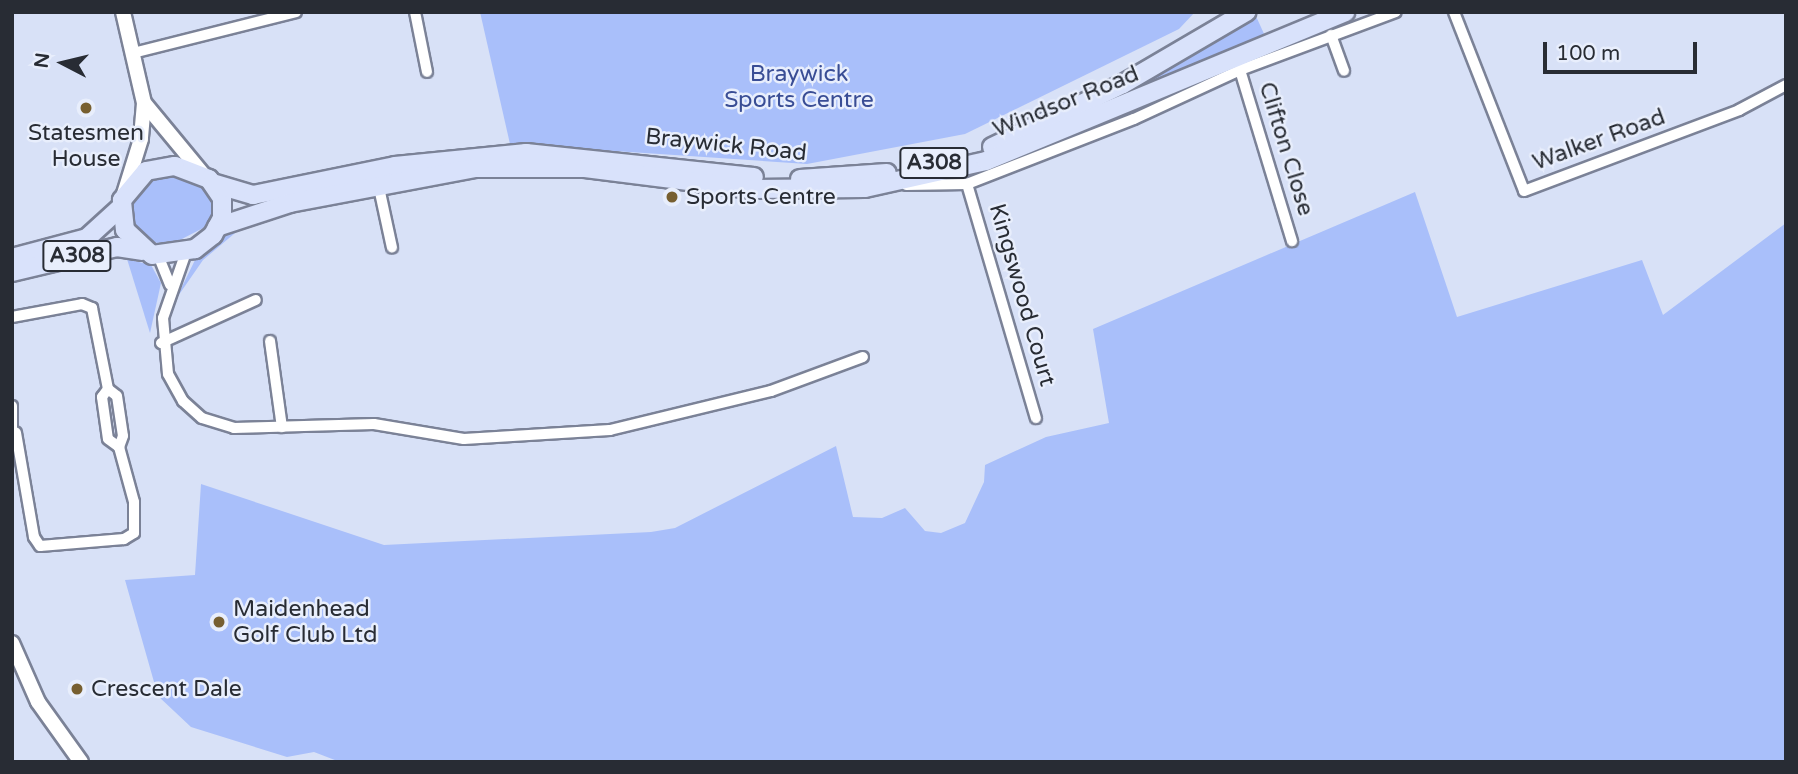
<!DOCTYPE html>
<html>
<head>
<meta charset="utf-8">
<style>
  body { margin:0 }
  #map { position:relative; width:1798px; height:774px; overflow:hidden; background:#d8e1f7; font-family:"Varela Round",sans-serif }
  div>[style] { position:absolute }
  .green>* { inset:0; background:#a9bffa }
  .roads { filter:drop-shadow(2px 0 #7b8297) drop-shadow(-2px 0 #7b8297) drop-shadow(0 2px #7b8297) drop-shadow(0 -2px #7b8297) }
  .minor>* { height:10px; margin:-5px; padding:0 5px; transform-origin:5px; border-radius:5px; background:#fff }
  .tertiary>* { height:14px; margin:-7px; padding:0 7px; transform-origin:7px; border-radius:7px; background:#fff }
  .primary>* { height:18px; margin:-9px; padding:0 9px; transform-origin:9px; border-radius:9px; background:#d9e2fb }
  .dots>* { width:19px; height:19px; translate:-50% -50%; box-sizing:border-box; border:4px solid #e8eefc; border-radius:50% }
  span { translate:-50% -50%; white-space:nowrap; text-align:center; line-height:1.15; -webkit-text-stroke:5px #e8eefc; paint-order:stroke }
  .shield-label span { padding:2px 5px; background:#e8eefc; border:2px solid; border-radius:5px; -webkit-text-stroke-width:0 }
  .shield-label { font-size:21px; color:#282c34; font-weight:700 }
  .park-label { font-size:23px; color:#394d95 }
  .street-label { font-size:23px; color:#282c34 }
  .poi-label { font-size:23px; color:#282c34 }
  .left { translate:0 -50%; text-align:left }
  .frame { position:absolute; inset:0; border:14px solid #282c34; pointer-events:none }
  .north { position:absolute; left:28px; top:28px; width:70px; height:70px; -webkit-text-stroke:5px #e8eefc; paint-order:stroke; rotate:277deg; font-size:19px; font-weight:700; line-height:28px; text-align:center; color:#282c34 }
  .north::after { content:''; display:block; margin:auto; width:24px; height:32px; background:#282c34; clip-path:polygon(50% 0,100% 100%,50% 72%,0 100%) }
  .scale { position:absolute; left:1543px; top:42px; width:154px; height:32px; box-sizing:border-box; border:4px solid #282c34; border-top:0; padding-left:9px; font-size:21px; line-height:24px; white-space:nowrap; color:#282c34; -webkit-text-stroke:5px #e8eefc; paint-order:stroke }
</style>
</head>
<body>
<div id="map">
  <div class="green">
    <div style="clip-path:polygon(480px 12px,1195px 12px,1179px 29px,965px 134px,807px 164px,510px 144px)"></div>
    <div style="clip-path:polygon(1255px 14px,1265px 36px,1012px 145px,1246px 18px)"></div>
    <div style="clip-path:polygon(1270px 45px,1265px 54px,1139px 111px,978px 171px,1138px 108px)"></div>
    <div style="clip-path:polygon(166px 173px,195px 180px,210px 192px,215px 210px,205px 227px,180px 240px,157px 243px,135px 231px,127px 205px,150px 175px)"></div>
    <div style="clip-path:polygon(1415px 192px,1457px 317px,1642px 260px,1663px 315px,1786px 223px,1786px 762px,340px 762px,314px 752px,287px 757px,191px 727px,158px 696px,125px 580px,195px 575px,201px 484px,384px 545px,651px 532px,675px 528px,836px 446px,853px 517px,882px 518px,905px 508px,925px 531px,941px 533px,965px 523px,984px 482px,985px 465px,1046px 437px,1109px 423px,1093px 329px)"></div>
    <div style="clip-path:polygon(236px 225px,241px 228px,203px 260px,176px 299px,196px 258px)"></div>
    <div style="clip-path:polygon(127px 259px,151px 265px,161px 283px,150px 333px)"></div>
  </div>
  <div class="roads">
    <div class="minor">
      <div style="left:415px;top:12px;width:61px;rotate:78.7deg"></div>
      <div style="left:1454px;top:12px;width:192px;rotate:68.6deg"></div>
      <div style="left:1524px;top:191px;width:230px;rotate:-20.6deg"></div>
      <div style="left:1739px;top:110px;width:53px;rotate:-28deg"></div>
      <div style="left:1331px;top:35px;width:38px;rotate:70deg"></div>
      <div style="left:133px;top:53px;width:168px;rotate:-14.1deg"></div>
      <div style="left:1240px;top:70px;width:179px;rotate:73.1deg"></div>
      <div style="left:378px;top:183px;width:66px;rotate:77.8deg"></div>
      <div style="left:967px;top:184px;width:244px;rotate:73.6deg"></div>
      <div style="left:906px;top:185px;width:61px;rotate:-0.9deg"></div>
      <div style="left:967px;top:184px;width:179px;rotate:-21.3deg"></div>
      <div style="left:1134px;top:119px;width:117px;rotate:-24.8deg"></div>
      <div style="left:1240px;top:70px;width:166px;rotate:-20.4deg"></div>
      <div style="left:186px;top:252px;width:70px;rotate:109.2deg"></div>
      <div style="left:163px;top:318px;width:56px;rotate:84.9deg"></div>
      <div style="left:168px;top:374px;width:31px;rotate:61deg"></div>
      <div style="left:183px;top:401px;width:25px;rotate:42deg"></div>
      <div style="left:202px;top:418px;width:34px;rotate:17deg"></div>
      <div style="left:234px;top:428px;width:140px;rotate:-1.6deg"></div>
      <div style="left:374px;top:424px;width:91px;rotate:9.5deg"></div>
      <div style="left:464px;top:439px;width:146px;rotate:-3.5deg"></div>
      <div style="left:610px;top:430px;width:166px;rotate:-13.6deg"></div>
      <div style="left:771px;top:391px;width:98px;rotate:-20.3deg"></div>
      <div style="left:158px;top:255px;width:32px;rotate:68deg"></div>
      <div style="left:12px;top:317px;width:71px;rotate:-10.5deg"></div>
      <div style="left:82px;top:304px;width:11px;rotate:22deg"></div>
      <div style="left:92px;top:308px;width:83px;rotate:78.8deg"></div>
      <div style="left:108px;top:389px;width:11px;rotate:38deg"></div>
      <div style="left:117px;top:396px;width:40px;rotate:81.5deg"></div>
      <div style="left:123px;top:436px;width:12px;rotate:110deg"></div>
      <div style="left:119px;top:447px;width:57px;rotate:74.7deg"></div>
      <div style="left:134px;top:502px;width:31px;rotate:90deg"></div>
      <div style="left:134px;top:533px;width:12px;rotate:149deg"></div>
      <div style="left:124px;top:539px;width:84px;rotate:175.2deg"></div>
      <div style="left:40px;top:546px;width:11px;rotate:-124deg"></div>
      <div style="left:34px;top:537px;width:106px;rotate:-99.8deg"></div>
      <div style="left:270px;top:341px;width:87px;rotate:82.1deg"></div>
      <div style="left:161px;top:343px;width:104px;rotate:-24.4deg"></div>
      <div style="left:108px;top:389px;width:10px;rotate:127deg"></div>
      <div style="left:102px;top:397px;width:42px;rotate:81.9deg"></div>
      <div style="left:108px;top:439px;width:14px;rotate:36deg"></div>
      <div style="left:12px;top:406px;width:28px;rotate:90deg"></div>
    </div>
    <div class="tertiary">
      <div style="left:123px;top:12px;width:93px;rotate:77deg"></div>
      <div style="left:144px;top:103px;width:36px;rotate:95deg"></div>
      <div style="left:141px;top:139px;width:58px;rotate:107.2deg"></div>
      <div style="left:145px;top:104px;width:91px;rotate:50.4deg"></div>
      <div style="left:12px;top:643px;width:64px;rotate:66.2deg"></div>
      <div style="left:38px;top:702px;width:74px;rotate:54.4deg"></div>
    </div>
    <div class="primary">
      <div style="left:992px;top:147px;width:145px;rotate:-25.7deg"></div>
      <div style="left:1123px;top:84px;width:143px;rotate:-30.3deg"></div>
      <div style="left:175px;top:166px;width:36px;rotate:21deg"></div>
      <div style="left:209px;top:179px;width:23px;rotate:56deg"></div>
      <div style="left:222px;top:198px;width:20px;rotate:90deg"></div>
      <div style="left:222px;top:218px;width:19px;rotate:118deg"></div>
      <div style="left:213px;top:235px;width:23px;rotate:142deg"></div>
      <div style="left:195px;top:249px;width:43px;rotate:172.1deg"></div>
      <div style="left:152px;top:255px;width:37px;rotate:-137deg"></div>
      <div style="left:125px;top:230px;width:30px;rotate:-96deg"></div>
      <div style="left:122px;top:200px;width:38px;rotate:-50deg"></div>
      <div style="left:146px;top:171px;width:29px;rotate:-10deg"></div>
      <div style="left:800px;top:179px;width:87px;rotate:-3.9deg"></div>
      <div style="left:212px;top:183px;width:43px;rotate:16.3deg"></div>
      <div style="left:253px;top:195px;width:145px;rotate:-11.5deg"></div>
      <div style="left:395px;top:166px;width:132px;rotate:-5.7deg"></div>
      <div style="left:526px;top:153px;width:229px;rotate:6deg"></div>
      <div style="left:217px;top:227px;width:77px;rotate:-18.2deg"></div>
      <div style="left:290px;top:203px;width:189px;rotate:-10.7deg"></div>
      <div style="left:476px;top:168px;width:109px"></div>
      <div style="left:585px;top:168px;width:168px;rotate:7.2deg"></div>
      <div style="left:752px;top:189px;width:113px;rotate:-0.5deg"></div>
      <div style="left:865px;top:188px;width:124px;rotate:-12.6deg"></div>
      <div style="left:986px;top:161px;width:389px;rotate:-22.5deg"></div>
      <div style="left:12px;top:258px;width:78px;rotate:-14.9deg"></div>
      <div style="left:87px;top:238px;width:45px;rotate:-42.3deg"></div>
      <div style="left:12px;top:272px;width:108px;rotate:-13.4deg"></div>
      <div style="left:117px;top:247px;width:25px;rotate:9deg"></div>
    </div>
  </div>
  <div class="dots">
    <div style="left:86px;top:108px;background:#775f30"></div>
    <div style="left:672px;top:197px;background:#775f30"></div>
    <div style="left:219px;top:622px;background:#775f30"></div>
    <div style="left:77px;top:689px;background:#775f30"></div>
  </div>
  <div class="shield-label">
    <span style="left:934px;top:163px">A308</span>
    <span style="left:77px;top:256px">A308</span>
  </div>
  <div class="park-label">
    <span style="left:799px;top:87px">Braywick<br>Sports Centre</span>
  </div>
  <div class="street-label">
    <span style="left:1066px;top:102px;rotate:-22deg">Windsor Road</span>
    <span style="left:1599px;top:140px;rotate:-20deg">Walker Road</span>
    <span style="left:726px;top:145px;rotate:6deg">Braywick Road</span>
    <span style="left:1286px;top:149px;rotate:73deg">Clifton Close</span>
    <span style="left:1022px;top:295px;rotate:74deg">Kingswood Court</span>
  </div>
  <div class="poi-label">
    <span style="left:86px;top:146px">Statesmen<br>House</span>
    <span class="left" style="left:686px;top:197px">Sports Centre</span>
    <span class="left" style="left:233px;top:622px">Maidenhead<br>Golf Club Ltd</span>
    <span class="left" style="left:91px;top:689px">Crescent Dale</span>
  </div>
  <div class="frame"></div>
  <div class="north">N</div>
  <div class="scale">100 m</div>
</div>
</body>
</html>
